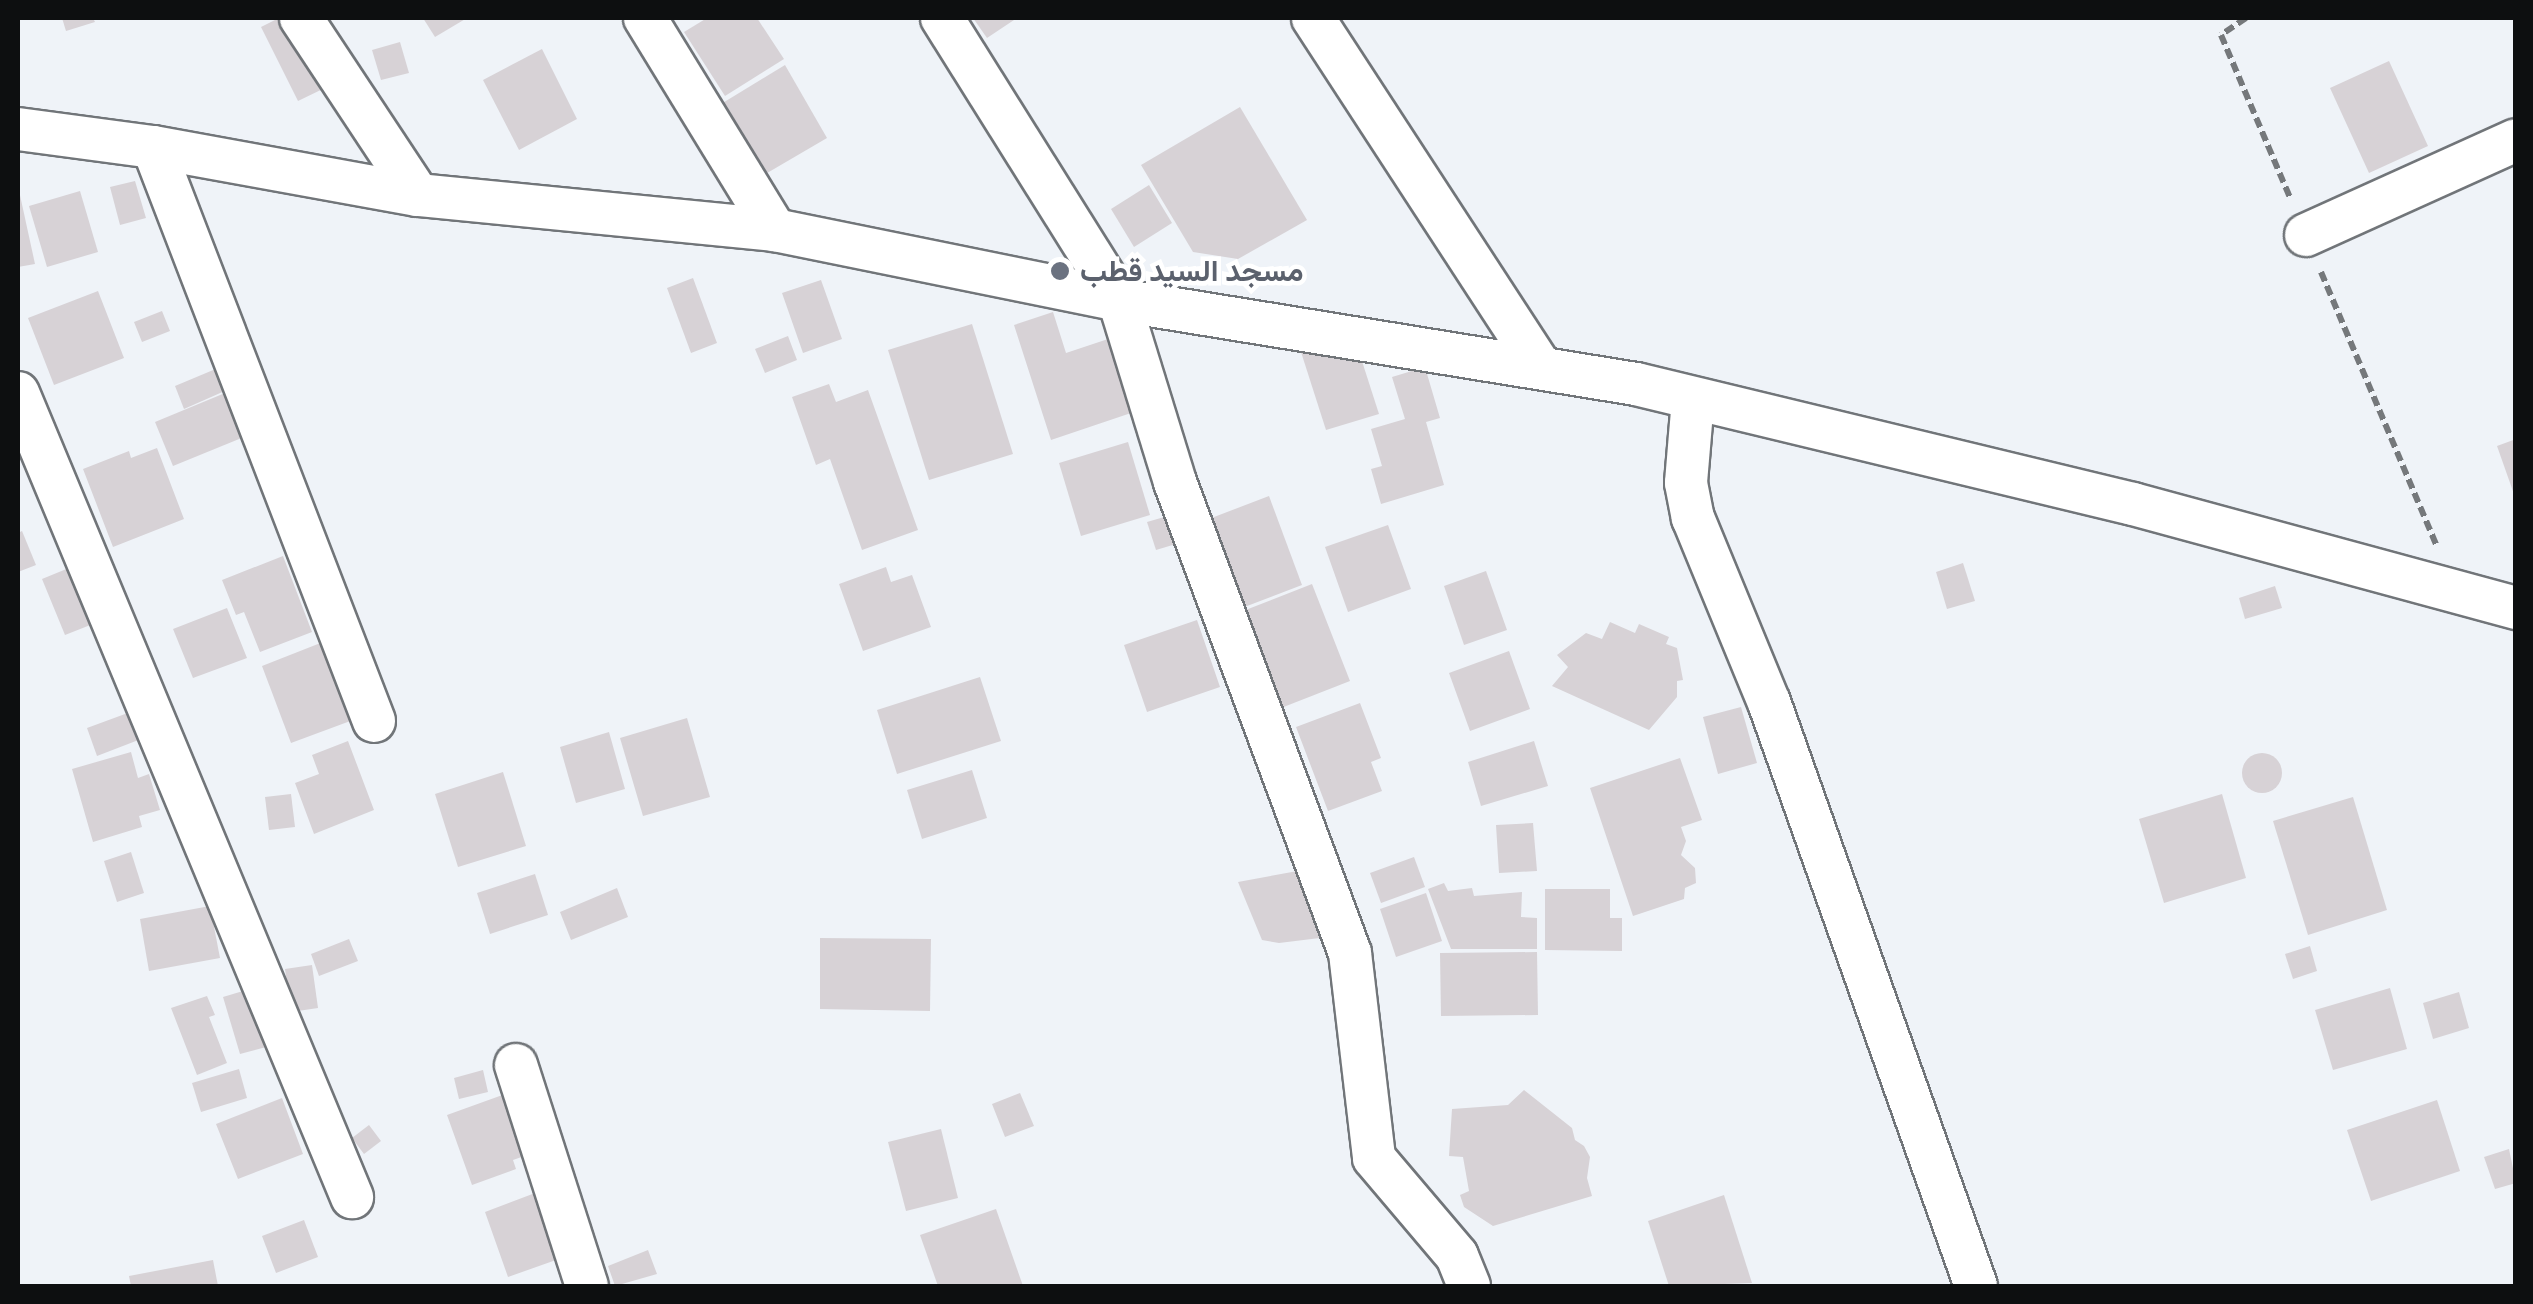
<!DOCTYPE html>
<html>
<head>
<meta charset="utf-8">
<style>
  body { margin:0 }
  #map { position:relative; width:2533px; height:1304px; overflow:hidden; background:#eff3f8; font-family:Cabin,Vazirmatn,sans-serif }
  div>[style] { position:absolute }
  .building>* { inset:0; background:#d7d2d6 }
  .round { border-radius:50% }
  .path>* { height:6px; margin-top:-3px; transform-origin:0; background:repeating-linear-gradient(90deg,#75787b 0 10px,transparent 0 15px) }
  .roads { filter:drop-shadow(2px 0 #717579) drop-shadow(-2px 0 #717579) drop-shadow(0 2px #717579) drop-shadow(0 -2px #717579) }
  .minor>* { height:42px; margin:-21px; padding:0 21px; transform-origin:21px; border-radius:21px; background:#fff }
  .dots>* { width:28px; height:28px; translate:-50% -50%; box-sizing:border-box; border:5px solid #fff; border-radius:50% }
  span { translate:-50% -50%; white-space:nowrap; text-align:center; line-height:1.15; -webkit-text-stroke:9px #fff; paint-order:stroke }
  .worship-label { font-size:30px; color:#5b616d; font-weight:700 }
  .left { translate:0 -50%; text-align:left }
  .frame { position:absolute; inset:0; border:20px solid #0d0f10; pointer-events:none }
</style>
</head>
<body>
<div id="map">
  <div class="building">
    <div style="clip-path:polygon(62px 18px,93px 18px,95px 22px,66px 31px)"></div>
    <div style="clip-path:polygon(279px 18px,297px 18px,331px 85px,298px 101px,261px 27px)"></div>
    <div style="clip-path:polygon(423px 18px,467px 18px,435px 37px)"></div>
    <div style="clip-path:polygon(707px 18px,757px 18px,784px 59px,725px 96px,684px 32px)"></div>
    <div style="clip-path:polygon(973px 18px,1017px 18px,987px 38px)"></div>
    <div style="clip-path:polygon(400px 42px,409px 73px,381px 80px,372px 50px)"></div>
    <div style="clip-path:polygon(542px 49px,577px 119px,519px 150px,483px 80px)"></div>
    <div style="clip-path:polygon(2389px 61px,2428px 146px,2369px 173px,2330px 88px)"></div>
    <div style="clip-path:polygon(785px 65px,827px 138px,762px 176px,721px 104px)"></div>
    <div style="clip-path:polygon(1240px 107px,1307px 220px,1238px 259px,1193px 252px,1141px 165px)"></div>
    <div style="clip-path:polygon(135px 181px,146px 218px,120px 225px,110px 187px)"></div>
    <div style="clip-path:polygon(1149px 185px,1172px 223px,1134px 247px,1111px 209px)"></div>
    <div style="clip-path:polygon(18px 186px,35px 264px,18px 267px)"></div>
    <div style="clip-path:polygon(80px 191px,98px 252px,47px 267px,29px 206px)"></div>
    <div style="clip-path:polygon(693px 278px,717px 343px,691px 353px,667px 288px)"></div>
    <div style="clip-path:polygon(821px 280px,842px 339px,803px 353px,782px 293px)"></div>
    <div style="clip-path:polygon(98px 291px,124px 358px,54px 385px,28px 318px)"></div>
    <div style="clip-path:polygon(162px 311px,170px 331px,142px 342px,134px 322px)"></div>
    <div style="clip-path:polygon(1053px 312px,1066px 353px,1111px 338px,1134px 412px,1051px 440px,1014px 325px)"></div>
    <div style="clip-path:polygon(972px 324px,1013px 454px,929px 480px,888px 350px)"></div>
    <div style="clip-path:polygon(788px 336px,797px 360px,765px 373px,755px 349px)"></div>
    <div style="clip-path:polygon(1301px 352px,1360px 355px,1379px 414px,1326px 430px)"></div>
    <div style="clip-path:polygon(1425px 367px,1440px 418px,1426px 422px,1444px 485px,1381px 504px,1371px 469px,1382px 466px,1371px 429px,1405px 419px,1392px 377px)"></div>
    <div style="clip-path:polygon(218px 368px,227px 390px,184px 409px,175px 386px)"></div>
    <div style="clip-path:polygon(829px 384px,836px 402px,868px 390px,918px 530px,862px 550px,830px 459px,816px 465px,792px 397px)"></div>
    <div style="clip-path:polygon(225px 393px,244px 437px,173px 466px,155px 422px)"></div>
    <div style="clip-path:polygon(2516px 439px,2516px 497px,2515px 497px,2497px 446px)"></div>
    <div style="clip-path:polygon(1128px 442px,1150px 515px,1081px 536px,1059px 463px)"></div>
    <div style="clip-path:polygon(157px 448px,184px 519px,113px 547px,83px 469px,129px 451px,131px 458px)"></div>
    <div style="clip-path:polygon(1269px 496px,1302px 585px,1234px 611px,1201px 522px)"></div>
    <div style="clip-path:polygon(1178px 513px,1186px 541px,1156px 550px,1147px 522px)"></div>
    <div style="clip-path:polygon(1388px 525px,1411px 589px,1348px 612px,1325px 547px)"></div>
    <div style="clip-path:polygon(22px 531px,36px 565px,18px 572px,18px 533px)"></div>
    <div style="clip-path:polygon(283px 556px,312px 632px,260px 652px,244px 612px,236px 615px,222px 580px)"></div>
    <div style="clip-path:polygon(81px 563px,103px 620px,65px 635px,42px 579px)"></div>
    <div style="clip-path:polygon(1963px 563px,1975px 601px,1947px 609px,1936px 572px)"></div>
    <div style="clip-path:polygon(886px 567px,891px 582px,912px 575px,931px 627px,863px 651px,839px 584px)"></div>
    <div style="clip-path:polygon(1486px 571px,1507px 630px,1464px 645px,1444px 586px)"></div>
    <div style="clip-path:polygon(1312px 584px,1350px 681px,1281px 708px,1243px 611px)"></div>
    <div style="clip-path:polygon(2275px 586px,2282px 608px,2245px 619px,2239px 598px)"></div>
    <div style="clip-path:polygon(227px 608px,247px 658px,193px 678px,173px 629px)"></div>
    <div style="clip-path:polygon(1197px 620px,1220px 687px,1147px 712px,1124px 645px)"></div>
    <div style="clip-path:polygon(1610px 622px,1635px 633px,1639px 624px,1669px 637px,1666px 644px,1677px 648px,1683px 680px,1677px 681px,1677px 697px,1649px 730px,1552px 686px,1568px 667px,1557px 655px,1586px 633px,1602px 639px)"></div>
    <div style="clip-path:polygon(323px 642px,353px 720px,291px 743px,262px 666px)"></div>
    <div style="clip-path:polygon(1509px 651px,1530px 709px,1470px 731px,1449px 673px)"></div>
    <div style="clip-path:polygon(980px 677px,1001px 741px,897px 774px,877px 710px)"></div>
    <div style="clip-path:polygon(1360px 703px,1381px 758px,1371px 762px,1382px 791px,1328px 811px,1296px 727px)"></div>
    <div style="clip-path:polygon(144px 707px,154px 734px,97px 756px,87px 728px)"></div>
    <div style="clip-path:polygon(1741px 707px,1757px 763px,1718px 774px,1703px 717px)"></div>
    <div style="clip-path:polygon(687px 718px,710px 797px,643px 816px,620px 738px)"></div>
    <div style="clip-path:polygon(609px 732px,625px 789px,576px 803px,560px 747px)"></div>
    <div style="clip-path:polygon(348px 741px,374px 810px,314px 834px,295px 783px,319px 774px,312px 755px)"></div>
    <div style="clip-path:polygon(1534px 741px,1548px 786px,1481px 806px,1468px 762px)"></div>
    <div style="clip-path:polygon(131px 752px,138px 778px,149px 774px,160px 810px,139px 816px,142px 827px,93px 842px,72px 769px)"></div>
    <div class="round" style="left:2242px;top:753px;width:40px;height:40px"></div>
    <div style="clip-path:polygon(1680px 758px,1702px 820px,1681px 827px,1686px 841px,1681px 855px,1695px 868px,1696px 883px,1685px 888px,1684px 899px,1633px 916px,1590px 788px)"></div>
    <div style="clip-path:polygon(972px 770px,987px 818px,922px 839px,907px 790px)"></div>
    <div style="clip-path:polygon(503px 772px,526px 846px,458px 867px,435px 794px)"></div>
    <div style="clip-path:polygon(291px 794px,295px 827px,269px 830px,265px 797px)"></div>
    <div style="clip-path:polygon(2222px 794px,2246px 878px,2164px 903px,2139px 819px)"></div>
    <div style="clip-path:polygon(2353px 797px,2387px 910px,2308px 935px,2273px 821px)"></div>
    <div style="clip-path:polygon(1533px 823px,1537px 871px,1499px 873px,1496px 825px)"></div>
    <div style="clip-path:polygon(131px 852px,144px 893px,117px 902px,104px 861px)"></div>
    <div style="clip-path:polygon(1414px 857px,1425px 887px,1381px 903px,1370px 873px)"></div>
    <div style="clip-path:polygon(1303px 870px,1328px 937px,1279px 943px,1262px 940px,1238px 882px)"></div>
    <div style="clip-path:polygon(535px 874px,548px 915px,490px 934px,477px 893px)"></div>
    <div style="clip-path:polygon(1444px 883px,1448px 891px,1472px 888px,1474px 896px,1522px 892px,1521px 917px,1537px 918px,1537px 949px,1451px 949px,1428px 889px)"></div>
    <div style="clip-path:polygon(617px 888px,628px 917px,571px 940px,560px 912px)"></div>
    <div style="clip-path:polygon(1545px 889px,1610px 889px,1610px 918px,1622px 918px,1622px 951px,1545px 950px)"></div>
    <div style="clip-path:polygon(1426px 893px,1442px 941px,1396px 957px,1380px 909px)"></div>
    <div style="clip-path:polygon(210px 906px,220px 958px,149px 971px,140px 919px)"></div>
    <div style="clip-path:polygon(820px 938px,931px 939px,930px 1011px,820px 1009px)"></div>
    <div style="clip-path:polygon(349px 939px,358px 961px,319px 976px,311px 954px)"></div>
    <div style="clip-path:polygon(2310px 946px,2317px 971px,2293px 979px,2285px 954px)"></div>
    <div style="clip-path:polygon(1537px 952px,1538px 1015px,1441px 1016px,1440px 953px)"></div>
    <div style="clip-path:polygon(312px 965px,318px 1008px,291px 1012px,285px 969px)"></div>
    <div style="clip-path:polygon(253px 988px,270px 1046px,240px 1054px,223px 997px)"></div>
    <div style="clip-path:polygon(2390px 988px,2407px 1049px,2333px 1070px,2315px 1010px)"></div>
    <div style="clip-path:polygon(2459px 992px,2469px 1028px,2433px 1039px,2423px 1003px)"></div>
    <div style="clip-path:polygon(207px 996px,215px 1015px,209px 1017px,227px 1063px,197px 1075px,171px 1008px)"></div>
    <div style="clip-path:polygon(239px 1069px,247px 1098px,201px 1112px,192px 1083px)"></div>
    <div style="clip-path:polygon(483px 1070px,488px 1092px,459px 1099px,454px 1078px)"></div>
    <div style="clip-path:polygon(1524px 1090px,1572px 1128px,1575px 1140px,1584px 1146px,1590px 1157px,1587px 1178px,1592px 1196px,1493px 1226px,1464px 1207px,1460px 1195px,1469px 1191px,1463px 1157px,1449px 1156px,1452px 1109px,1508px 1105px)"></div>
    <div style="clip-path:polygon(508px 1093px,530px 1154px,513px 1160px,516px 1169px,472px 1185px,447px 1115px)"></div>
    <div style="clip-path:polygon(1020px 1093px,1034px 1126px,1005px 1137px,992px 1104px)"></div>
    <div style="clip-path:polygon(282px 1098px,303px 1154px,238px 1179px,216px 1124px)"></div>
    <div style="clip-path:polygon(2437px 1100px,2460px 1171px,2371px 1201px,2347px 1130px)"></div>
    <div style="clip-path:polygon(369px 1125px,381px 1141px,364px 1154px,352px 1138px)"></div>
    <div style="clip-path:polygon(941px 1129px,958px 1198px,906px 1211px,888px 1142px)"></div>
    <div style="clip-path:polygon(2509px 1149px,2516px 1183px,2495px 1189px,2484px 1157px)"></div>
    <div style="clip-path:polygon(543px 1190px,554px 1238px,548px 1240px,556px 1260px,508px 1277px,485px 1212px)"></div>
    <div style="clip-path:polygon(1724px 1195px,1752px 1283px,1669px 1286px,1648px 1221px)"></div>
    <div style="clip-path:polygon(996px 1209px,1023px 1286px,938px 1286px,920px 1235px)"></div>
    <div style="clip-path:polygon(304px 1220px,318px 1257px,276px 1273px,262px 1236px)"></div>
    <div style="clip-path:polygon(648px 1250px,657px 1274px,615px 1286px,608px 1266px)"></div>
    <div style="clip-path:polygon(213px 1260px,218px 1286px,131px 1286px,129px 1276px)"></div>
  </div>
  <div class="path">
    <div style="left:2246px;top:18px;width:30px;rotate:146deg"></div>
    <div style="left:2221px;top:35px;width:179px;rotate:67deg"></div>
    <div style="left:2321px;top:272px;width:298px;rotate:67.1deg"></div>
  </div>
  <div class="roads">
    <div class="minor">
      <div style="left:301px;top:18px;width:212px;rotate:56.5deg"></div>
      <div style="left:645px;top:18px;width:249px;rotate:58.5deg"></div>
      <div style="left:942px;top:18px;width:333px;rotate:57.9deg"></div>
      <div style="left:1119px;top:300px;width:190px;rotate:72.9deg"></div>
      <div style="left:1175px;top:482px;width:502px;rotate:69.62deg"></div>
      <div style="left:1350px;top:953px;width:206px;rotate:83.3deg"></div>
      <div style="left:1374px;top:1158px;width:128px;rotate:49.7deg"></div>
      <div style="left:1457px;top:1256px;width:32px;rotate:68deg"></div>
      <div style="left:1313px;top:18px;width:415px;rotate:56.9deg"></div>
      <div style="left:18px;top:129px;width:136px;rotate:7.6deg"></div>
      <div style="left:153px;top:147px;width:269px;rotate:10.3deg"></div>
      <div style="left:418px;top:195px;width:359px;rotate:5.6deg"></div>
      <div style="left:775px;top:230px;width:351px;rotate:11.5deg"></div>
      <div style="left:1119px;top:300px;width:524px;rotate:9.23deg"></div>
      <div style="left:1636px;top:384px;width:511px;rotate:13.57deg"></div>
      <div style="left:2133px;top:504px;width:397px;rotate:15.2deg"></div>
      <div style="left:153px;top:147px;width:615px;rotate:68.94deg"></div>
      <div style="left:2306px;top:235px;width:230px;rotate:-24.3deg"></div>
      <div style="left:18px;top:393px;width:871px;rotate:67.44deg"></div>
      <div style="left:1693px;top:399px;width:84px;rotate:94.8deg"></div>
      <div style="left:1686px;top:483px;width:36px;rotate:79deg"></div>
      <div style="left:1693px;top:518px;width:199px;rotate:67.6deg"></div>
      <div style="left:1769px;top:702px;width:620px;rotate:70.48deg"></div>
      <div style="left:516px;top:1065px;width:232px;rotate:72.2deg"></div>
    </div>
  </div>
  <div class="dots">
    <div style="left:1060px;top:271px;background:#6b7280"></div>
  </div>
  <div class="worship-label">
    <span class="left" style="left:1080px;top:271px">مسجد السيد قطب</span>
  </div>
  <div class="frame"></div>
</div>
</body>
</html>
